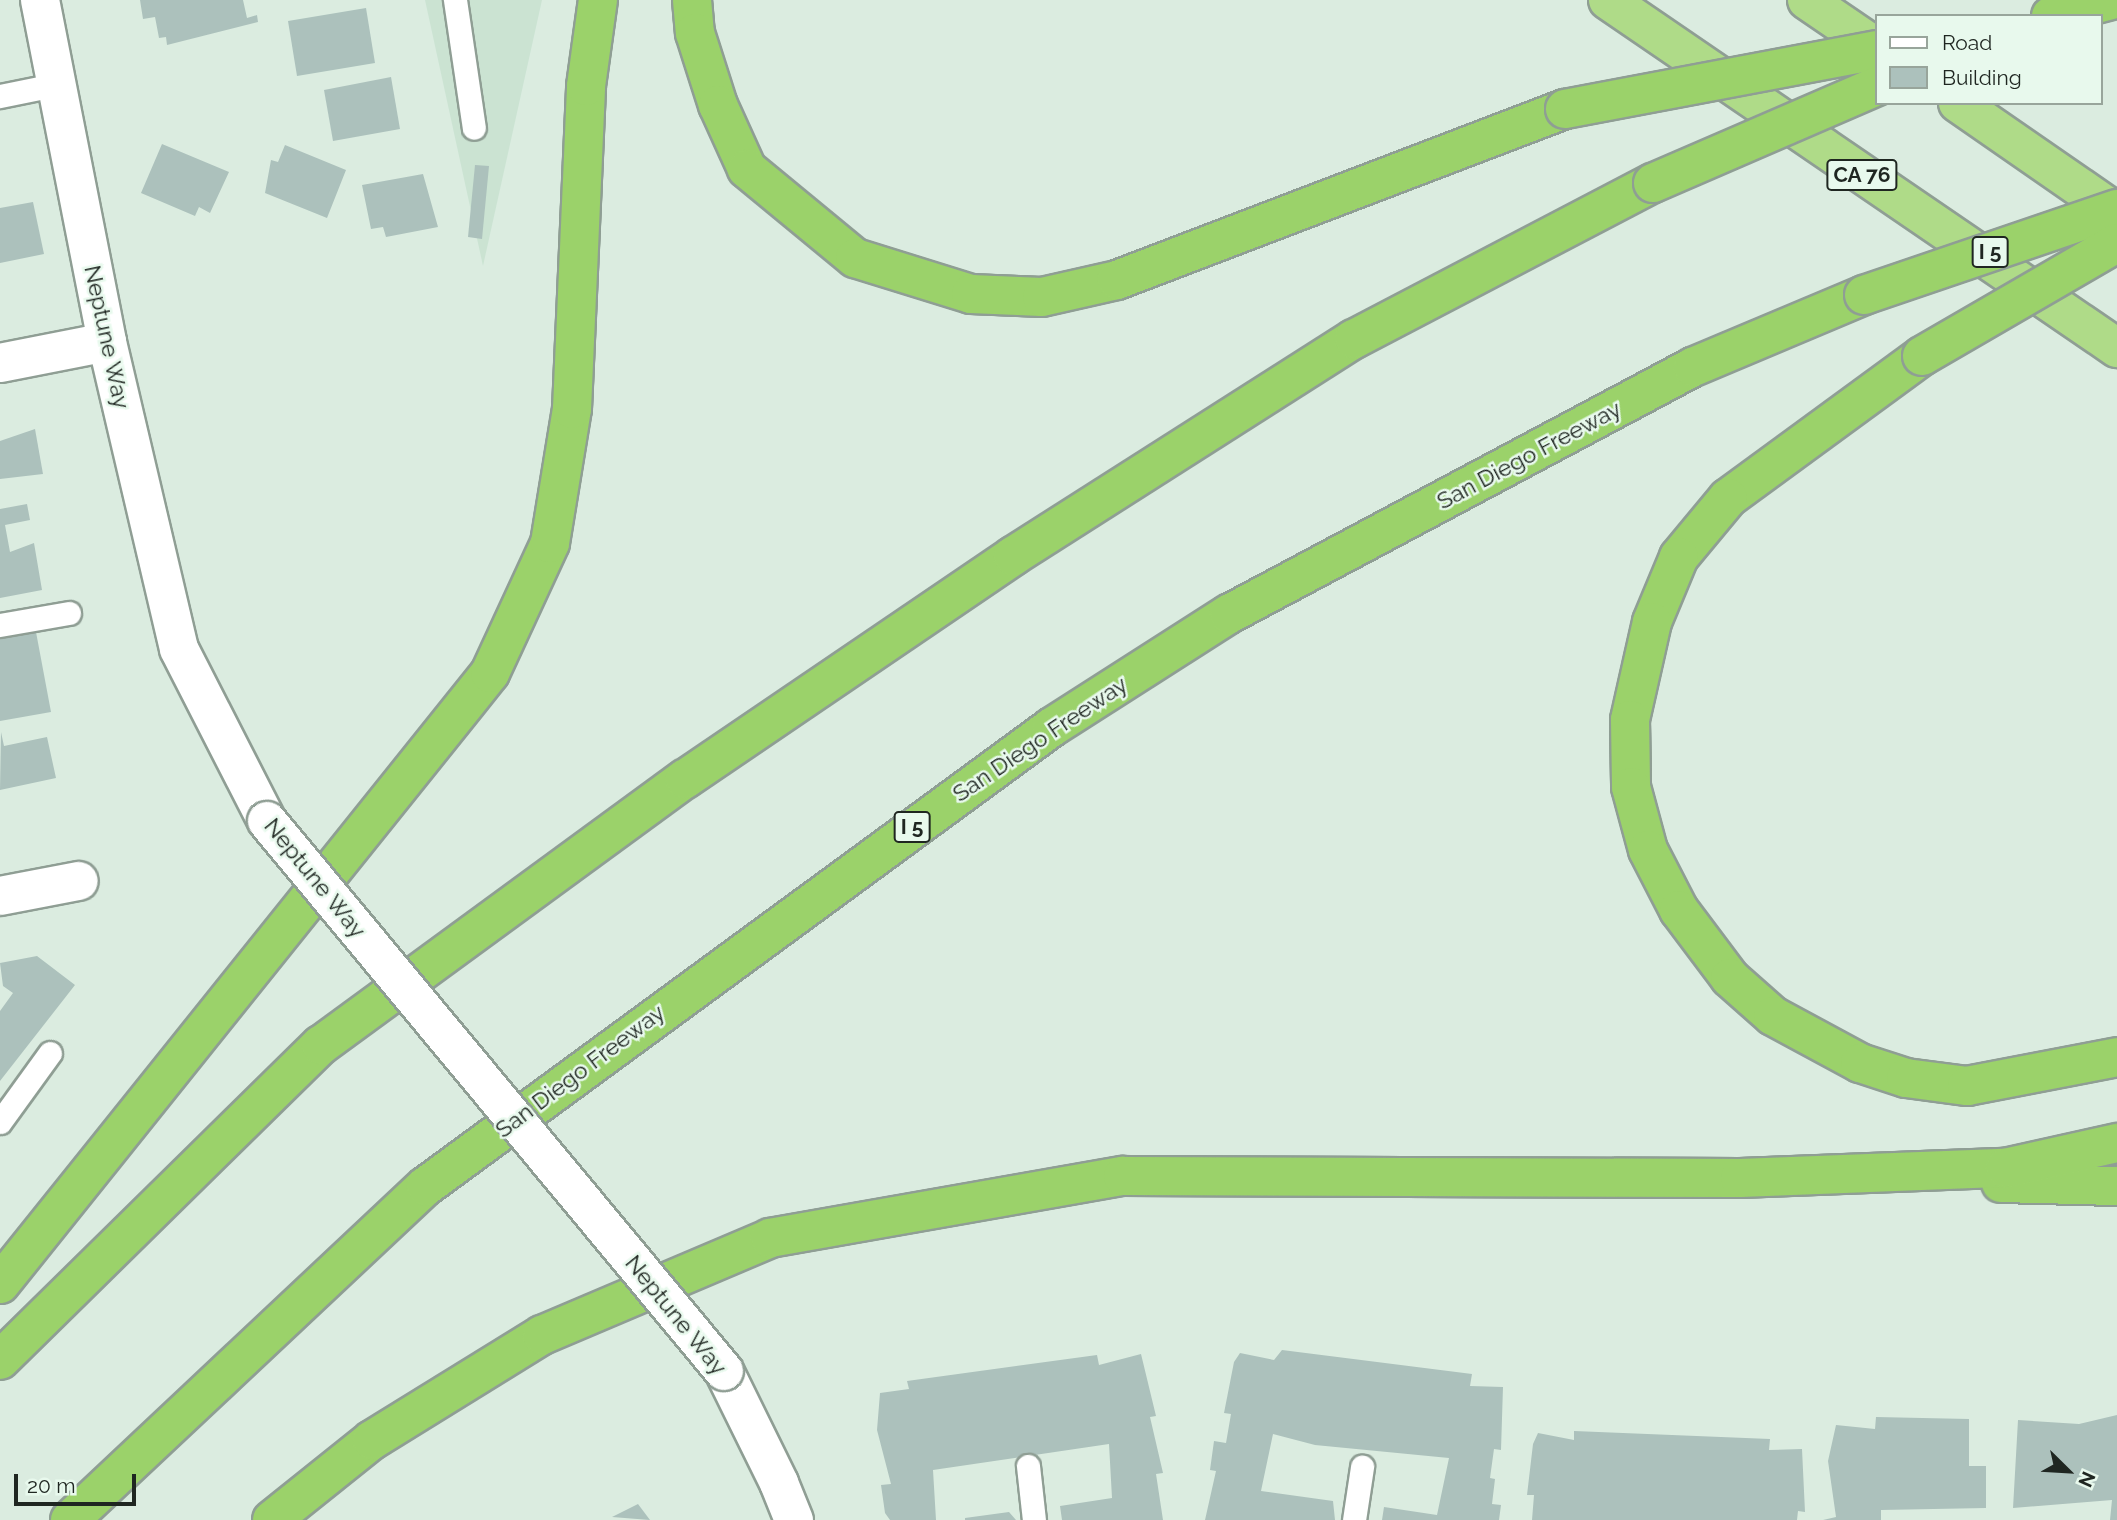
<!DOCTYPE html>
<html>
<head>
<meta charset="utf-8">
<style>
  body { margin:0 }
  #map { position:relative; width:2117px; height:1520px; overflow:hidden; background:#dbece0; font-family:Raleway,sans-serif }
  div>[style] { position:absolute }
  .built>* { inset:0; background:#cbe3d2 }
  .building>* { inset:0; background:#acc1bc }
  .roads { filter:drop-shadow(2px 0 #8f9e94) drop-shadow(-2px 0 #8f9e94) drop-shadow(0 2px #8f9e94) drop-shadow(0 -2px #8f9e94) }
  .service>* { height:23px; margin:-11.5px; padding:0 11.5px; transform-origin:11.5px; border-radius:11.5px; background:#fff }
  .minor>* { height:38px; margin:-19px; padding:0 19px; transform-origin:19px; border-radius:19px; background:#fff }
  .tertiary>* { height:38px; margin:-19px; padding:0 19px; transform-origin:19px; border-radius:19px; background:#fff }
  .trunk>* { height:38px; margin:-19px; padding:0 19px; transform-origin:19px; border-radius:19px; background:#afdb88 }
  .motorway>* { height:38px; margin:-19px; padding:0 19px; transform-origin:19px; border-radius:19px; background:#9bd26a }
  .bridges { filter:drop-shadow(2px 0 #8f9e94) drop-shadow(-2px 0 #8f9e94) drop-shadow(0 2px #8f9e94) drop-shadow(0 -2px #8f9e94) }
  .tertiary-bridge>* { height:38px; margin:-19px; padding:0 19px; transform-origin:19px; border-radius:19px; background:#fff }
  .motorway-bridge>* { height:38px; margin:-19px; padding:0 19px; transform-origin:19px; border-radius:19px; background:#9bd26a }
  span { translate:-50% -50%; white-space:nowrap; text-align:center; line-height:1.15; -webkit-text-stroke:5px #e8f9ed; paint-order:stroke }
  .shield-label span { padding:2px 5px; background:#e8f9ed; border:2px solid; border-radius:5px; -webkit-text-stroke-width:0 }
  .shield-label { font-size:21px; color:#1f2621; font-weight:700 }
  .street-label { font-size:23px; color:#1f2621 }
  .legend { position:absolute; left:1875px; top:14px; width:228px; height:91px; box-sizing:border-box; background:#e8f9ed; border:2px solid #98a59b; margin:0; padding:9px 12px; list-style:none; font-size:21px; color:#1f2621 }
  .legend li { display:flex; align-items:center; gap:14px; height:35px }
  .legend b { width:35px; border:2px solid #98a59b }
  .north { position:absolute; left:2033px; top:1436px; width:70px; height:70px; -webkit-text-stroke:5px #e8f9ed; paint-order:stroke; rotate:114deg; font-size:19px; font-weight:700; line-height:28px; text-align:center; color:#1f2621 }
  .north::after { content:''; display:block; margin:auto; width:24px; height:32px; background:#1f2621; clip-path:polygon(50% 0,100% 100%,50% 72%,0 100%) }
  .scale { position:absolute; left:14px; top:1474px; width:122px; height:32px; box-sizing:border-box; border:4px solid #1f2621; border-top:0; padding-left:9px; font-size:21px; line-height:24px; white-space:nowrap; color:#1f2621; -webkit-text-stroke:5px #e8f9ed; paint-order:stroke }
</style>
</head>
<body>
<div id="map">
  <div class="built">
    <div style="clip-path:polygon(425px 0,542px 0,483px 266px)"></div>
  </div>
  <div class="building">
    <div style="clip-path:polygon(140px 0,243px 0,247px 18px,257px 15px,258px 22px,167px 45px,166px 37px,159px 38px,155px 17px,143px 19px)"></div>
    <div style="clip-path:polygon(366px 8px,375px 63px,297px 76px,288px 21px)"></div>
    <div style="clip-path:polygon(391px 77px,400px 129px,333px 141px,324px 90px)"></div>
    <div style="clip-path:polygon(162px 144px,229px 172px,210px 213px,199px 207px,195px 216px,141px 193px)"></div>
    <div style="clip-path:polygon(285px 145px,346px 170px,327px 218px,265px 193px,271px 160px,278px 162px)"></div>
    <div style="clip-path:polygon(475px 165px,489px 166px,482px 239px,468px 237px)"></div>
    <div style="clip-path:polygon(423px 174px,438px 227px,386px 237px,383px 227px,371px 229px,362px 185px)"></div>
    <div style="clip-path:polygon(33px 202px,44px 254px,0 263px,0 208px)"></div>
    <div style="clip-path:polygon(35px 429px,43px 474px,0 479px,0 441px)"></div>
    <div style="clip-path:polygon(27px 504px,30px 520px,5px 525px,10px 552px,34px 543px,42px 590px,0 598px,0 509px)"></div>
    <div style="clip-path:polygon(36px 632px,51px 712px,0 721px,0 639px)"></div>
    <div style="clip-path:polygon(1px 732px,4px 746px,47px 737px,56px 778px,0 790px)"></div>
    <div style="clip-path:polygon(37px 956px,75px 985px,0 1081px,0 1011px,13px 993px,3px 986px,0 963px)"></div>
    <div style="clip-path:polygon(1282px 1350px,1472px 1374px,1470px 1386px,1503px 1387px,1501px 1450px,1494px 1449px,1490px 1478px,1495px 1479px,1492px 1504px,1501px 1505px,1499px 1520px,1382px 1520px,1384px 1507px,1437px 1515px,1449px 1458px,1315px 1445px,1273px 1434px,1261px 1491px,1333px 1501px,1335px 1520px,1205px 1520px,1216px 1471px,1210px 1470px,1214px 1441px,1226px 1443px,1231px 1414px,1224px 1413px,1234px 1362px,1240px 1353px,1274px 1360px)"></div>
    <div style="clip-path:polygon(1141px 1354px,1156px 1416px,1150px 1417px,1163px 1473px,1156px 1474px,1163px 1520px,1062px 1520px,1060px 1506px,1112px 1498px,1109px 1444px,933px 1470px,936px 1520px,890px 1520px,885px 1513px,881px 1485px,891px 1484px,877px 1430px,880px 1393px,909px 1389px,907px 1381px,1097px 1355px,1099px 1365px)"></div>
    <div style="clip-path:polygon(2117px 1415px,2117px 1520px,2110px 1520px,2112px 1500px,2013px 1508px,2018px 1420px,2079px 1424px)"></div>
    <div style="clip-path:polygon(1876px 1417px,1969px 1419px,1969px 1466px,1986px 1466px,1986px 1508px,1881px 1510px,1881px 1520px,1823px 1520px,1836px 1517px,1828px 1461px,1836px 1425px,1875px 1429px)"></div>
    <div style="clip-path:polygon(1574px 1431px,1770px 1439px,1769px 1450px,1802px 1449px,1805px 1512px,1798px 1511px,1797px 1520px,1532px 1520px,1534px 1495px,1527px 1495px,1533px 1444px,1538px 1433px,1574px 1440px)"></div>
    <div style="clip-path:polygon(638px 1504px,650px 1520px,612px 1517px)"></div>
    <div style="clip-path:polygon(1009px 1512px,1016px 1520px,965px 1520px,965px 1518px)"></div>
  </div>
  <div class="roads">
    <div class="service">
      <div style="left:455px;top:0;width:129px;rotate:81.6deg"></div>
      <div style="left:0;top:96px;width:55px;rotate:-11.5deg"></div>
      <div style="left:0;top:625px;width:70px;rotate:-9.9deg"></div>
      <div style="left:0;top:1122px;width:85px;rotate:-54.1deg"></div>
      <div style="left:1028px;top:1466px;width:54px;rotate:83.7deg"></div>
      <div style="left:1354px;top:1520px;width:54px;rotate:-81.4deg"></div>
    </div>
    <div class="minor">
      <div style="left:0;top:363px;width:109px;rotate:-11.1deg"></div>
      <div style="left:0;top:896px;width:80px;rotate:-10.8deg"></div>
      <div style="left:779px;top:1483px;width:40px;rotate:68deg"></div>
    </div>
    <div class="tertiary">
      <div style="left:40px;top:0;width:349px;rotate:78.9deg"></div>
      <div style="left:107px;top:342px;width:315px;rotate:76.8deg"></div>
      <div style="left:179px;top:649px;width:193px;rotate:62.9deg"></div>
      <div style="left:724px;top:1371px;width:125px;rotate:63.8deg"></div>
    </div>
    <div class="trunk">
      <div style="left:1608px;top:0;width:617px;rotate:34.36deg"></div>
      <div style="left:1807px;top:0;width:85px;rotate:34.4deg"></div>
      <div style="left:1958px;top:103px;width:193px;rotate:34.7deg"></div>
    </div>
    <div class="motorway">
      <div style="left:692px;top:0;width:33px;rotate:85deg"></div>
      <div style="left:695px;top:33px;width:76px;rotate:72.3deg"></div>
      <div style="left:718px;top:105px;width:70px;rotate:65.6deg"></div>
      <div style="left:747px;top:169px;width:140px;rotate:39.5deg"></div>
      <div style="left:855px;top:258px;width:121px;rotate:17.2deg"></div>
      <div style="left:971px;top:294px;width:71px;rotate:2.4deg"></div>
      <div style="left:1042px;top:297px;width:77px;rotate:-12.8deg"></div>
      <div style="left:1117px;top:280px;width:480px;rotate:-20.9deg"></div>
      <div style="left:2051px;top:16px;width:62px;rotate:-14.9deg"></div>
      <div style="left:1922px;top:356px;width:240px;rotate:143.8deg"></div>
      <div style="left:1728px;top:498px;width:77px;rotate:129.7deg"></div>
      <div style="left:1679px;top:557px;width:70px;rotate:112.6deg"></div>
      <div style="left:1652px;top:622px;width:100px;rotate:102.7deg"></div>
      <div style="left:1630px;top:720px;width:67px;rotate:89.1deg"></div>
      <div style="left:1631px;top:787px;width:65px;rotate:74.9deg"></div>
      <div style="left:1648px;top:850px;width:68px;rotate:62.7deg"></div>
      <div style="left:1679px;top:910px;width:85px;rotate:53.1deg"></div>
      <div style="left:1730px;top:978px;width:57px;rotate:41.5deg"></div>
      <div style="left:1773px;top:1016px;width:99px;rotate:28.4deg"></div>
      <div style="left:1860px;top:1063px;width:48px;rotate:18.1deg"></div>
      <div style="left:1906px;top:1078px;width:62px;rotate:7.5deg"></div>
      <div style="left:1967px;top:1086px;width:153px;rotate:-10.9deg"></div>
      <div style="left:2001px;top:1183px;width:116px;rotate:1.5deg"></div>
      <div style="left:0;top:1284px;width:783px;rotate:-51.27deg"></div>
      <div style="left:490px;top:673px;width:143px;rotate:-65.2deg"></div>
      <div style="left:550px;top:543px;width:136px;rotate:-80.7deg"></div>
      <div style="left:572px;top:409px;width:323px;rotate:-87.5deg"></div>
      <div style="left:586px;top:86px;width:87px;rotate:-82.1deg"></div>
      <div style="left:0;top:1360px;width:450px;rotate:-44.5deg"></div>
      <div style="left:321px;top:1045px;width:451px;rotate:-36.2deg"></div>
      <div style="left:685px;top:779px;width:397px;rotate:-34.2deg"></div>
      <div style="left:1013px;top:556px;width:404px;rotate:-32.5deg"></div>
      <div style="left:1354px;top:339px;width:337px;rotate:-27.6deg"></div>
      <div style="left:70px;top:1520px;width:488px;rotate:-43.2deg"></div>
      <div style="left:426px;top:1186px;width:776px;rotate:-36.25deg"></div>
      <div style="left:1052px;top:727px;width:210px;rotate:-32.6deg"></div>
      <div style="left:1229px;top:614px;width:526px;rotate:-28.03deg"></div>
      <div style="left:1693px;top:367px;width:186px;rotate:-22.8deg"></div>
      <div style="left:272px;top:1520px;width:128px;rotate:-38.7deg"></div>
      <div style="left:372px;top:1440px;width:200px;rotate:-31.7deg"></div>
      <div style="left:542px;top:1335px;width:248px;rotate:-23deg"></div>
      <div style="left:770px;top:1238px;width:358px;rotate:-10deg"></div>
      <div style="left:1123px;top:1176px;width:617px;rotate:0.19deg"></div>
      <div style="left:1740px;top:1178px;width:265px;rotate:-2.2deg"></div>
      <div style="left:2005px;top:1168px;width:115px;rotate:-12.6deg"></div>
    </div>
  </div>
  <div class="bridges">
    <div class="tertiary-bridge">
      <div style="left:267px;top:821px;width:715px;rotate:50.28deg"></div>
    </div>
    <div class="motorway-bridge">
      <div style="left:1565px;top:109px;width:318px;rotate:-10.7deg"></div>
      <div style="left:1653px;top:183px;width:244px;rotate:-23.4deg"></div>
      <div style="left:1864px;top:295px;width:267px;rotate:-18.8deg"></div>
      <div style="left:1922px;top:356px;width:225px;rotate:-30.1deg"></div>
    </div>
  </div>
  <div class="shield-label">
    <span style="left:1862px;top:175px">CA 76</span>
    <span style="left:1990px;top:252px">I 5</span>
    <span style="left:912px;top:827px">I 5</span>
  </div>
  <div class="street-label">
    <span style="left:107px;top:337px;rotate:78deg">Neptune Way</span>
    <span style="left:1529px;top:455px;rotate:-28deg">San Diego Freeway</span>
    <span style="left:1040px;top:739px;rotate:-34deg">San Diego Freeway</span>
    <span style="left:315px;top:878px;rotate:51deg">Neptune Way</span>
    <span style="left:580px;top:1071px;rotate:-37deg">San Diego Freeway</span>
    <span style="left:676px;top:1315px;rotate:51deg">Neptune Way</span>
  </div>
  <ul class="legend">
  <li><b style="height:9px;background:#fff"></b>Road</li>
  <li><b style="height:19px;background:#acc1bc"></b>Building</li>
  </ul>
  <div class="north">N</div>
  <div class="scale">20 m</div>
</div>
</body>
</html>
